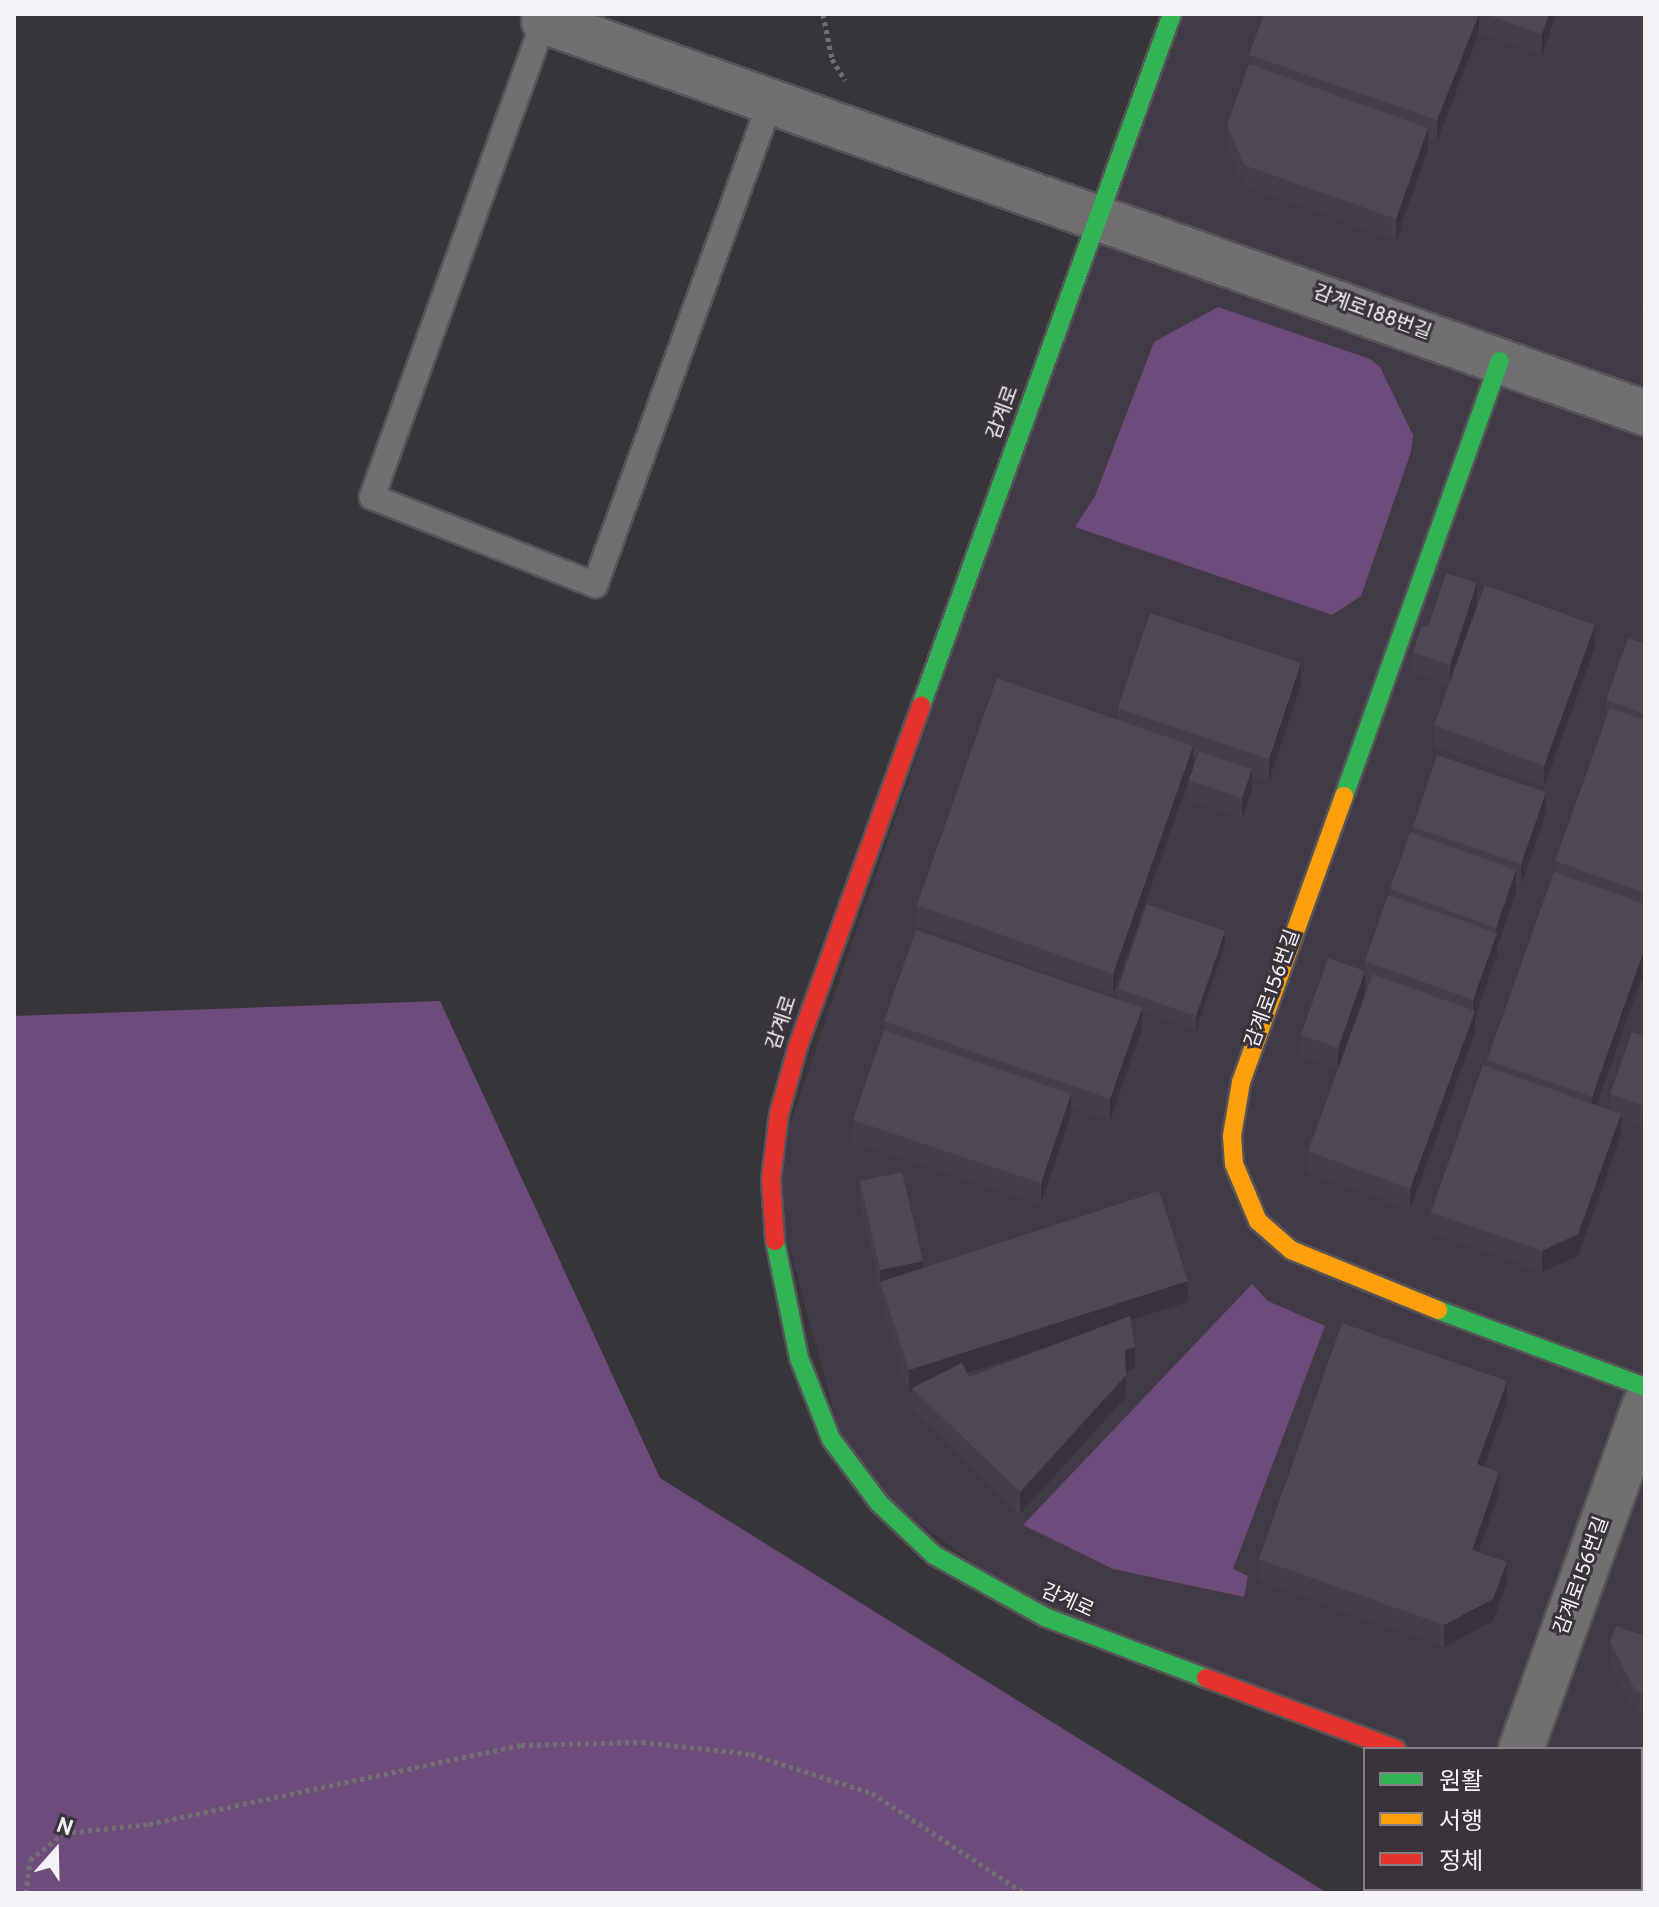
<!DOCTYPE html>
<html>
<head>
<meta charset="utf-8">
<style>
  body { margin:0 }
  #map { position:relative; width:1659px; height:1907px; overflow:hidden; background:#38353a; font-family:Overpass,"Noto Sans KR",sans-serif }
  div>[style] { position:absolute }
  .built>* { inset:0; background:#423a46 }
  .green>* { inset:0; background:#6d4b7b }
  .path>* { height:5px; margin-top:-2.5px; transform-origin:0; background:repeating-linear-gradient(90deg,#716f72 0 4px,transparent 0 8px) }
  .roads { filter:drop-shadow(2px 0 #575459) drop-shadow(-2px 0 #575459) drop-shadow(0 2px #575459) drop-shadow(0 -2px #575459) }
  .lane>* { height:24px; margin:-12px; padding:0 12px; transform-origin:12px; border-radius:12px; background:#726f73 }
  .street>* { height:44px; margin:-22px; padding:0 22px; transform-origin:22px; border-radius:22px; background:#726f73 }
  .fast>* { height:18px; margin:-9px; padding:0 9px; transform-origin:9px; border-radius:9px; background:#30b455 }
  .slow>* { height:18px; margin:-9px; padding:0 9px; transform-origin:9px; border-radius:9px; background:#ff9f0a }
  .jam>* { height:18px; margin:-9px; padding:0 9px; transform-origin:9px; border-radius:9px; background:#e5322d }
  .wall>* { inset:0; background:#463e49 }
  .shaded-wall>* { inset:0; background:#39323c }
  .building>* { inset:0; background:#514855 }
  span { translate:-50% -50%; white-space:nowrap; text-align:center; line-height:1.15; -webkit-text-stroke:6px #39333c; paint-order:stroke }
  .street-label { font-size:20px; color:#f5f2f7 }
  .frame { position:absolute; inset:0; border:16px solid #f5f2f7; pointer-events:none }
  .legend { position:absolute; left:1363px; top:1747px; width:280px; height:144px; box-sizing:border-box; background:#39333c; border:2px solid #847f87; margin:0; padding:10px 14px; list-style:none; font-size:24px; color:#f5f2f7 }
  .legend li { display:flex; align-items:center; gap:16px; height:40px }
  .legend b { width:40px; border:2px solid #847f87 }
  .north { position:absolute; left:16px; top:1811px; width:80px; height:80px; -webkit-text-stroke:6px #39333c; paint-order:stroke; rotate:20deg; font-size:22px; font-weight:700; line-height:32px; text-align:center; color:#f5f2f7 }
  .north::after { content:''; display:block; margin:auto; width:28px; height:36px; background:#f5f2f7; clip-path:polygon(50% 0,100% 100%,50% 72%,0 100%) }
</style>
</head>
<body>
<div id="map">
  <div class="built">
    <div style="clip-path:polygon(1172px 14px,1645px 14px,1645px 1838px,1641px 1749px,1396px 1749px,1045px 1617px,850px 1471px,771px 1179px)"></div>
  </div>
  <div class="green">
    <div style="clip-path:polygon(1218px 307px,1370px 359px,1380px 367px,1413px 435px,1411px 452px,1361px 596px,1332px 615px,1075px 527px,1095px 496px,1154px 342px)"></div>
    <div style="clip-path:polygon(440px 1001px,660px 1478px,1327px 1893px,14px 1893px,14px 1016px)"></div>
    <div style="clip-path:polygon(1252px 1284px,1268px 1301px,1325px 1326px,1233px 1569px,1248px 1576px,1244px 1597px,1113px 1569px,1023px 1525px)"></div>
  </div>
  <div class="path">
    <div style="left:823px;top:14px;width:46px;rotate:78.7deg"></div>
    <div style="left:832px;top:59px;width:25px;rotate:58deg"></div>
    <div style="left:26px;top:1893px;width:33px;rotate:-83deg"></div>
    <div style="left:30px;top:1860px;width:43px;rotate:-38.5deg"></div>
    <div style="left:64px;top:1833px;width:85px;rotate:-6deg"></div>
    <div style="left:149px;top:1824px;width:380px;rotate:-12deg"></div>
    <div style="left:521px;top:1745px;width:121px;rotate:-1.4deg"></div>
    <div style="left:642px;top:1742px;width:110px;rotate:6.3deg"></div>
    <div style="left:751px;top:1754px;width:127px;rotate:17.9deg"></div>
    <div style="left:872px;top:1793px;width:182px;rotate:33.3deg"></div>
  </div>
  <div class="roads">
    <div class="lane">
      <div style="left:542px;top:14px;width:7px;rotate:74deg"></div>
      <div style="left:544px;top:21px;width:506px;rotate:109.87deg"></div>
      <div style="left:372px;top:497px;width:240px;rotate:21.5deg"></div>
      <div style="left:595px;top:585px;width:513px;rotate:-70.05deg"></div>
    </div>
    <div class="street">
      <div style="left:544px;top:21px;width:1169px;rotate:19.6deg"></div>
      <div style="left:1521px;top:1749px;width:367px;rotate:-70.2deg"></div>
    </div>
    <div class="fast">
      <div style="left:921px;top:706px;width:736px;rotate:-70.06deg"></div>
      <div style="left:1344px;top:796px;width:462px;rotate:-70.3deg"></div>
      <div style="left:775px;top:1241px;width:119px;rotate:78.4deg"></div>
      <div style="left:799px;top:1358px;width:87px;rotate:68.4deg"></div>
      <div style="left:831px;top:1439px;width:80px;rotate:53.1deg"></div>
      <div style="left:879px;top:1503px;width:76px;rotate:43.4deg"></div>
      <div style="left:934px;top:1555px;width:127px;rotate:29.2deg"></div>
      <div style="left:1045px;top:1617px;width:172px;rotate:20.8deg"></div>
      <div style="left:1438px;top:1310px;width:221px;rotate:20.4deg"></div>
      <div style="left:1641px;top:1837px;width:4px;rotate:14deg"></div>
    </div>
    <div class="slow">
      <div style="left:1344px;top:796px;width:304px;rotate:109.8deg"></div>
      <div style="left:1241px;top:1082px;width:55px;rotate:99.5deg"></div>
      <div style="left:1232px;top:1136px;width:28px;rotate:86deg"></div>
      <div style="left:1234px;top:1164px;width:62px;rotate:67.2deg"></div>
      <div style="left:1258px;top:1221px;width:44px;rotate:41.3deg"></div>
      <div style="left:1291px;top:1250px;width:159px;rotate:22.2deg"></div>
    </div>
    <div class="jam">
      <div style="left:775px;top:1241px;width:62px;rotate:-93.7deg"></div>
      <div style="left:771px;top:1179px;width:65px;rotate:-83deg"></div>
      <div style="left:779px;top:1114px;width:71px;rotate:-74.4deg"></div>
      <div style="left:798px;top:1046px;width:362px;rotate:-70.1deg"></div>
      <div style="left:1206px;top:1678px;width:203px;rotate:20.5deg"></div>
    </div>
  </div>
  <div class="wall">
    <div style="clip-path:polygon(1264px 14px,1556px 14px,1542px 55px,1479px 33px,1437px 141px,1428px 138px,1428px 150px,1396px 240px,1244px 186px,1227px 146px,1227px 125px,1249px 64px,1249px 55px)"></div>
    <div style="clip-path:polygon(1645px 298px,1645px 330px,1641px 329px,1641px 307px)"></div>
    <div style="clip-path:polygon(1477px 605px,1595px 647px,1544px 787px,1434px 747px,1434px 725px,1448px 686px,1413px 673px,1413px 652px,1428px 627px)"></div>
    <div style="clip-path:polygon(1645px 644px,1645px 969px,1597px 1105px,1610px 1110px,1610px 1094px,1645px 1036px,1645px 1128px,1621px 1119px,1621px 1135px,1578px 1256px,1542px 1272px,1431px 1233px,1431px 1212px,1487px 1067px,1487px 1060px,1555px 872px,1555px 861px,1606px 718px,1606px 700px)"></div>
    <div style="clip-path:polygon(evenodd,1301px 685px,1269px 781px,1252px 775px,1252px 790px,1242px 819px,1189px 801px,1189px 780px,1193px 768px,1113px 995px,917px 926px,917px 905px,1118px 720px,1118px 708px,1301px 685px,1193px 755px,1197px 756px,1193px 768px,1193px 755px)"></div>
    <div style="clip-path:polygon(evenodd,1546px 813px,1521px 885px,1516px 884px,1516px 892px,1497px 948px,1497px 955px,1475px 1017px,1475px 1032px,1410px 1210px,1308px 1172px,1308px 1151px,1338px 1069px,1301px 1056px,1301px 1035px,1365px 971px,1365px 961px,1390px 896px,1390px 889px,1413px 833px,1413px 827px,1546px 813px,1365px 983px,1369px 984px,1351px 1033px,1365px 992px,1365px 983px)"></div>
    <div style="clip-path:polygon(1225px 946px,1196px 1030px,1142px 1012px,1142px 1029px,1110px 1121px,1071px 1107px,1071px 1115px,1041px 1204px,853px 1141px,853px 1120px,884px 1030px,884px 1021px,1118px 999px,1118px 989px)"></div>
    <div style="clip-path:polygon(evenodd,860px 1181px,923px 1268px,1188px 1302px,1131px 1320px,1135px 1369px,1126px 1372px,1126px 1397px,1020px 1514px,912px 1409px,912px 1391px,909px 1392px,880px 1303px,880px 1290px,860px 1203px,860px 1181px,1046px 1347px,969px 1377px,967px 1373px,1046px 1347px)"></div>
    <div style="clip-path:polygon(1507px 1403px,1484px 1467px,1499px 1494px,1478px 1552px,1507px 1583px,1493px 1621px,1444px 1647px,1259px 1581px,1259px 1559px)"></div>
    <div style="clip-path:polygon(1645px 1636px,1645px 1716px,1635px 1712px,1610px 1664px,1610px 1642px)"></div>
  </div>
  <div class="shaded-wall">
    <div style="clip-path:polygon(1479px 14px,1479px 33px,1437px 141px,1437px 120px)"></div>
    <div style="clip-path:polygon(1549px 14px,1556px 14px,1542px 55px,1542px 34px)"></div>
    <div style="clip-path:polygon(1428px 128px,1428px 150px,1396px 240px,1396px 219px)"></div>
    <div style="clip-path:polygon(1477px 583px,1477px 605px,1450px 686px,1450px 665px)"></div>
    <div style="clip-path:polygon(1595px 625px,1595px 647px,1544px 787px,1544px 766px)"></div>
    <div style="clip-path:polygon(1301px 663px,1301px 685px,1269px 781px,1269px 759px)"></div>
    <div style="clip-path:polygon(1193px 746px,1193px 768px,1113px 995px,1113px 974px)"></div>
    <div style="clip-path:polygon(1252px 769px,1252px 790px,1242px 819px,1242px 798px)"></div>
    <div style="clip-path:polygon(1546px 792px,1546px 813px,1521px 885px,1521px 864px)"></div>
    <div style="clip-path:polygon(1516px 870px,1516px 892px,1497px 948px,1497px 955px,1475px 1017px,1475px 1032px,1410px 1210px,1410px 1189px,1473px 1015px,1473px 1000px,1496px 935px,1496px 928px)"></div>
    <div style="clip-path:polygon(1225px 931px,1225px 946px,1196px 1030px,1196px 1016px)"></div>
    <div style="clip-path:polygon(1645px 947px,1645px 969px,1592px 1118px,1592px 1097px)"></div>
    <div style="clip-path:polygon(1365px 971px,1365px 992px,1338px 1070px,1338px 1048px)"></div>
    <div style="clip-path:polygon(1142px 1008px,1142px 1029px,1110px 1121px,1110px 1099px)"></div>
    <div style="clip-path:polygon(1071px 1094px,1071px 1115px,1041px 1204px,1041px 1183px)"></div>
    <div style="clip-path:polygon(1621px 1114px,1621px 1135px,1578px 1256px,1542px 1272px,1542px 1251px)"></div>
    <div style="clip-path:polygon(923px 1261px,923px 1282px,880px 1283px,880px 1270px)"></div>
    <div style="clip-path:polygon(1188px 1281px,1188px 1302px,914px 1390px,912px 1388px,912px 1391px,909px 1392px,909px 1370px)"></div>
    <div style="clip-path:polygon(1135px 1347px,1135px 1369px,1125px 1372px,1125px 1350px)"></div>
    <div style="clip-path:polygon(1126px 1375px,1126px 1397px,1020px 1514px,1020px 1492px)"></div>
    <div style="clip-path:polygon(1507px 1381px,1507px 1403px,1477px 1486px,1477px 1464px)"></div>
    <div style="clip-path:polygon(1499px 1472px,1499px 1494px,1472px 1571px,1472px 1550px)"></div>
    <div style="clip-path:polygon(1507px 1562px,1507px 1583px,1493px 1621px,1444px 1647px,1444px 1625px)"></div>
  </div>
  <div class="building">
    <div style="clip-path:polygon(1264px 14px,1479px 14px,1437px 120px,1249px 55px)"></div>
    <div style="clip-path:polygon(1485px 14px,1549px 14px,1542px 34px)"></div>
    <div style="clip-path:polygon(1249px 64px,1428px 128px,1396px 219px,1244px 165px,1227px 125px)"></div>
    <div style="clip-path:polygon(1446px 573px,1477px 583px,1450px 665px,1413px 652px,1422px 626px,1428px 627px)"></div>
    <div style="clip-path:polygon(1485px 585px,1595px 625px,1544px 766px,1434px 725px)"></div>
    <div style="clip-path:polygon(1150px 613px,1301px 663px,1269px 759px,1118px 708px)"></div>
    <div style="clip-path:polygon(1628px 638px,1645px 644px,1645px 714px,1606px 700px)"></div>
    <div style="clip-path:polygon(997px 678px,1193px 746px,1113px 974px,917px 905px)"></div>
    <div style="clip-path:polygon(1610px 708px,1645px 720px,1645px 893px,1555px 861px)"></div>
    <div style="clip-path:polygon(1199px 752px,1252px 769px,1242px 798px,1189px 780px)"></div>
    <div style="clip-path:polygon(1437px 755px,1546px 792px,1521px 864px,1413px 827px)"></div>
    <div style="clip-path:polygon(1410px 832px,1516px 870px,1496px 928px,1390px 889px)"></div>
    <div style="clip-path:polygon(1554px 872px,1645px 904px,1645px 947px,1592px 1097px,1487px 1060px)"></div>
    <div style="clip-path:polygon(1388px 895px,1497px 933px,1473px 1000px,1365px 961px)"></div>
    <div style="clip-path:polygon(1147px 904px,1225px 931px,1196px 1016px,1118px 989px)"></div>
    <div style="clip-path:polygon(916px 930px,1142px 1008px,1110px 1099px,884px 1021px)"></div>
    <div style="clip-path:polygon(1328px 958px,1365px 971px,1338px 1048px,1301px 1035px)"></div>
    <div style="clip-path:polygon(1373px 974px,1475px 1011px,1410px 1189px,1308px 1151px)"></div>
    <div style="clip-path:polygon(884px 1030px,1071px 1094px,1041px 1183px,853px 1120px)"></div>
    <div style="clip-path:polygon(1632px 1032px,1645px 1036px,1645px 1106px,1610px 1094px)"></div>
    <div style="clip-path:polygon(1483px 1065px,1621px 1114px,1578px 1234px,1542px 1251px,1431px 1212px)"></div>
    <div style="clip-path:polygon(902px 1172px,923px 1261px,880px 1270px,860px 1181px)"></div>
    <div style="clip-path:polygon(1159px 1191px,1188px 1281px,909px 1370px,880px 1282px)"></div>
    <div style="clip-path:polygon(1130px 1316px,1135px 1347px,1125px 1350px,1126px 1375px,1020px 1492px,912px 1388px,962px 1363px,969px 1377px)"></div>
    <div style="clip-path:polygon(1342px 1323px,1507px 1381px,1477px 1464px,1499px 1472px,1472px 1550px,1507px 1562px,1493px 1599px,1444px 1625px,1259px 1559px)"></div>
    <div style="clip-path:polygon(1616px 1626px,1645px 1636px,1645px 1695px,1635px 1690px,1610px 1642px)"></div>
  </div>
  <div class="street-label">
    <span style="left:1372px;top:314px;rotate:20deg">감계로188번길</span>
    <span style="left:1004px;top:413px;rotate:-70deg">감계로</span>
    <span style="left:1274px;top:989px;rotate:-70deg">감계로156번길</span>
    <span style="left:783px;top:1023px;rotate:-72deg">감계로</span>
    <span style="left:1583px;top:1576px;rotate:-70deg">감계로156번길</span>
    <span style="left:1067px;top:1602px;rotate:24deg">감계로</span>
  </div>
  <div class="frame"></div>
  <ul class="legend">
  <li><b style="height:10px;background:#30b455"></b>원활</li>
  <li><b style="height:10px;background:#ff9f0a"></b>서행</li>
  <li><b style="height:10px;background:#e5322d"></b>정체</li>
  </ul>
  <div class="north">N</div>
</div>
</body>
</html>
